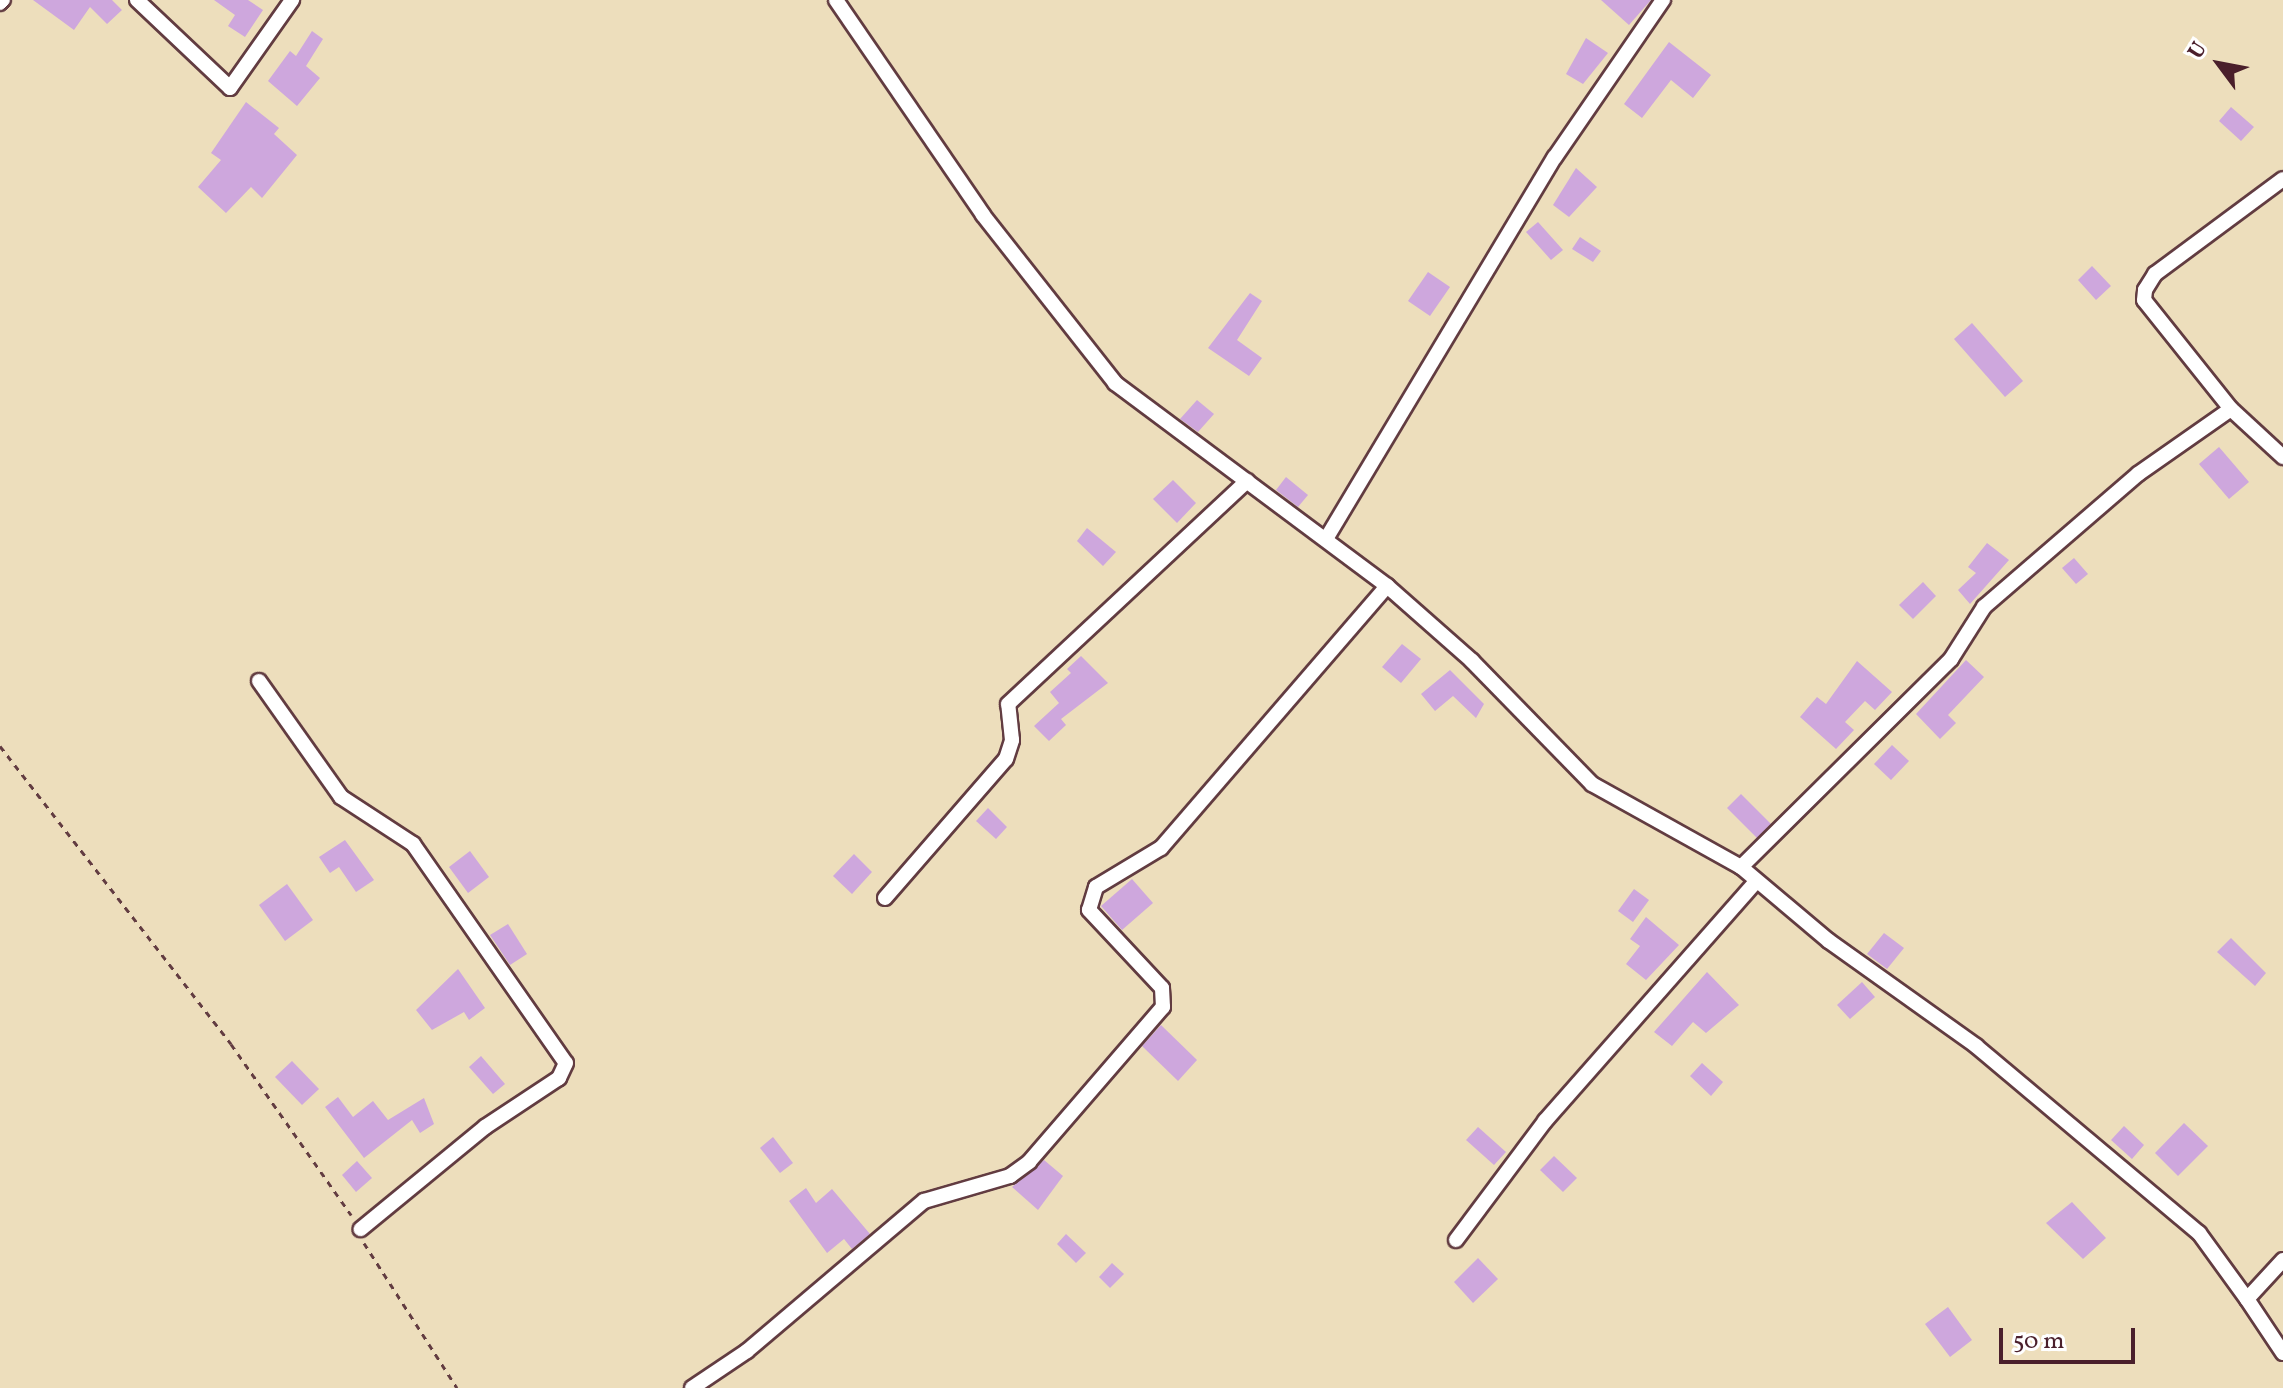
<!DOCTYPE html>
<html>
<head>
<meta charset="utf-8">
<style>
  body { margin:0 }
  #map { position:relative; width:2283px; height:1388px; overflow:hidden; background:#eddebc; font-family:Vollkorn,serif }
  div>[style] { position:absolute }
  .building>* { inset:0; background:#cea7dd }
  .path>* { height:3px; margin-top:-1.5px; transform-origin:0; background:repeating-linear-gradient(90deg,#623c41 0 6px,transparent 0 12px) }
  .roads { filter:drop-shadow(2px 0 #623c41) drop-shadow(-2px 0 #623c41) drop-shadow(0 2px #623c41) drop-shadow(0 -2px #623c41) }
  .street>* { height:14px; margin:-7px; padding:0 7px; transform-origin:7px; border-radius:7px; background:#fff }
  span { translate:-50% -50%; white-space:nowrap; text-align:center; line-height:1.15; -webkit-text-stroke:6px #fff; paint-order:stroke }
  .north { position:absolute; left:2179px; top:24px; width:80px; height:80px; -webkit-text-stroke:6px #fff; paint-order:stroke; rotate:302deg; font-size:22px; font-weight:700; line-height:32px; text-align:center; color:#4a1f2b }
  .north::after { content:''; display:block; margin:auto; width:28px; height:36px; background:#4a1f2b; clip-path:polygon(50% 0,100% 100%,50% 72%,0 100%) }
  .scale { position:absolute; left:1999px; top:1328px; width:136px; height:36px; box-sizing:border-box; border:4px solid #4a1f2b; border-top:0; padding-left:10px; font-size:24px; line-height:28px; white-space:nowrap; color:#4a1f2b; -webkit-text-stroke:6px #fff; paint-order:stroke }
</style>
</head>
<body>
<div id="map">
  <div class="building">
    <div style="clip-path:polygon(33px 0,112px 0,122px 10px,107px 24px,90px 7px,74px 30px)"></div>
    <div style="clip-path:polygon(214px 0,248px 0,263px 10px,245px 37px,228px 26px,235px 15px)"></div>
    <div style="clip-path:polygon(1601px 0,1651px 0,1629px 25px)"></div>
    <div style="clip-path:polygon(312px 31px,323px 39px,306px 66px,320px 78px,297px 106px,268px 81px,290px 51px,296px 56px)"></div>
    <div style="clip-path:polygon(1586px 38px,1608px 53px,1583px 84px,1566px 74px)"></div>
    <div style="clip-path:polygon(1669px 42px,1711px 75px,1693px 98px,1671px 80px,1642px 118px,1624px 104px)"></div>
    <div style="clip-path:polygon(246px 102px,279px 128px,274px 134px,297px 155px,262px 198px,251px 187px,226px 213px,198px 187px,221px 160px,211px 153px)"></div>
    <div style="clip-path:polygon(2231px 107px,2254px 127px,2241px 141px,2219px 121px)"></div>
    <div style="clip-path:polygon(1576px 168px,1597px 187px,1569px 217px,1553px 205px)"></div>
    <div style="clip-path:polygon(1538px 222px,1563px 250px,1551px 260px,1526px 232px)"></div>
    <div style="clip-path:polygon(1580px 237px,1601px 251px,1593px 262px,1572px 249px)"></div>
    <div style="clip-path:polygon(2092px 266px,2111px 286px,2096px 300px,2078px 280px)"></div>
    <div style="clip-path:polygon(1428px 272px,1450px 287px,1430px 316px,1408px 301px)"></div>
    <div style="clip-path:polygon(1250px 293px,1262px 301px,1237px 340px,1262px 358px,1249px 376px,1208px 348px)"></div>
    <div style="clip-path:polygon(1972px 323px,2023px 381px,2005px 397px,1954px 339px)"></div>
    <div style="clip-path:polygon(1197px 400px,1214px 414px,1198px 432px,1180px 419px)"></div>
    <div style="clip-path:polygon(2219px 447px,2249px 482px,2229px 499px,2199px 464px)"></div>
    <div style="clip-path:polygon(1286px 477px,1308px 495px,1298px 507px,1276px 490px)"></div>
    <div style="clip-path:polygon(1173px 480px,1196px 503px,1177px 523px,1153px 499px)"></div>
    <div style="clip-path:polygon(1087px 528px,1116px 552px,1103px 566px,1077px 541px)"></div>
    <div style="clip-path:polygon(1987px 543px,2009px 560px,1970px 604px,1958px 590px,1976px 573px,1968px 567px)"></div>
    <div style="clip-path:polygon(2074px 558px,2088px 574px,2076px 584px,2062px 568px)"></div>
    <div style="clip-path:polygon(1923px 582px,1936px 596px,1913px 619px,1899px 605px)"></div>
    <div style="clip-path:polygon(1402px 644px,1421px 659px,1401px 683px,1382px 667px)"></div>
    <div style="clip-path:polygon(1081px 656px,1108px 683px,1061px 719px,1066px 725px,1049px 741px,1034px 726px,1059px 703px,1050px 692px,1071px 673px,1067px 669px)"></div>
    <div style="clip-path:polygon(1966px 660px,1984px 677px,1948px 715px,1956px 723px,1940px 739px,1916px 714px)"></div>
    <div style="clip-path:polygon(1857px 661px,1892px 692px,1875px 710px,1865px 701px,1845px 722px,1854px 730px,1836px 749px,1800px 717px,1817px 697px,1826px 704px)"></div>
    <div style="clip-path:polygon(1450px 670px,1484px 704px,1476px 718px,1453px 696px,1435px 711px,1421px 694px)"></div>
    <div style="clip-path:polygon(1892px 745px,1909px 761px,1891px 780px,1874px 764px)"></div>
    <div style="clip-path:polygon(1741px 794px,1771px 824px,1757px 838px,1727px 808px)"></div>
    <div style="clip-path:polygon(988px 808px,1007px 827px,996px 839px,976px 821px)"></div>
    <div style="clip-path:polygon(345px 840px,374px 880px,356px 892px,339px 867px,330px 873px,319px 857px)"></div>
    <div style="clip-path:polygon(470px 851px,489px 877px,468px 893px,449px 867px)"></div>
    <div style="clip-path:polygon(854px 854px,872px 872px,852px 894px,833px 876px)"></div>
    <div style="clip-path:polygon(1132px 879px,1153px 903px,1122px 930px,1101px 906px)"></div>
    <div style="clip-path:polygon(287px 884px,313px 920px,285px 941px,259px 905px)"></div>
    <div style="clip-path:polygon(1634px 889px,1649px 900px,1633px 922px,1618px 911px)"></div>
    <div style="clip-path:polygon(1646px 917px,1679px 945px,1646px 980px,1626px 964px,1640px 946px,1630px 939px)"></div>
    <div style="clip-path:polygon(508px 924px,527px 954px,510px 965px,490px 935px)"></div>
    <div style="clip-path:polygon(1884px 933px,1904px 948px,1887px 969px,1867px 954px)"></div>
    <div style="clip-path:polygon(2231px 938px,2266px 973px,2255px 986px,2217px 952px)"></div>
    <div style="clip-path:polygon(458px 969px,485px 1008px,469px 1020px,464px 1012px,432px 1030px,416px 1010px)"></div>
    <div style="clip-path:polygon(1707px 972px,1739px 1005px,1706px 1033px,1693px 1022px,1672px 1046px,1654px 1032px)"></div>
    <div style="clip-path:polygon(1862px 982px,1875px 997px,1850px 1019px,1837px 1005px)"></div>
    <div style="clip-path:polygon(1161px 1025px,1197px 1060px,1178px 1081px,1142px 1046px)"></div>
    <div style="clip-path:polygon(481px 1056px,505px 1084px,493px 1094px,469px 1067px)"></div>
    <div style="clip-path:polygon(292px 1061px,319px 1089px,302px 1105px,275px 1077px)"></div>
    <div style="clip-path:polygon(1702px 1063px,1723px 1082px,1711px 1096px,1690px 1076px)"></div>
    <div style="clip-path:polygon(338px 1097px,353px 1117px,373px 1101px,388px 1120px,424px 1098px,434px 1124px,420px 1133px,412px 1120px,364px 1158px,325px 1107px)"></div>
    <div style="clip-path:polygon(2184px 1123px,2208px 1146px,2178px 1176px,2155px 1153px)"></div>
    <div style="clip-path:polygon(2124px 1126px,2144px 1145px,2132px 1159px,2111px 1140px)"></div>
    <div style="clip-path:polygon(1478px 1127px,1506px 1152px,1494px 1165px,1466px 1140px)"></div>
    <div style="clip-path:polygon(773px 1137px,793px 1163px,780px 1173px,760px 1148px)"></div>
    <div style="clip-path:polygon(1554px 1156px,1577px 1178px,1563px 1192px,1540px 1170px)"></div>
    <div style="clip-path:polygon(1044px 1160px,1063px 1176px,1038px 1210px,1012px 1187px)"></div>
    <div style="clip-path:polygon(357px 1161px,372px 1178px,356px 1192px,342px 1175px)"></div>
    <div style="clip-path:polygon(806px 1188px,816px 1203px,832px 1189px,870px 1234px,852px 1249px,844px 1239px,827px 1253px,789px 1201px)"></div>
    <div style="clip-path:polygon(2072px 1202px,2106px 1238px,2083px 1259px,2046px 1223px)"></div>
    <div style="clip-path:polygon(1066px 1234px,1086px 1253px,1076px 1263px,1057px 1244px)"></div>
    <div style="clip-path:polygon(1478px 1258px,1498px 1279px,1473px 1303px,1454px 1282px)"></div>
    <div style="clip-path:polygon(1112px 1263px,1124px 1274px,1110px 1288px,1099px 1277px)"></div>
    <div style="clip-path:polygon(1948px 1307px,1972px 1340px,1950px 1357px,1925px 1324px)"></div>
  </div>
  <div class="path">
    <div style="left:0;top:746px;width:377px;rotate:52.2deg"></div>
    <div style="left:231px;top:1044px;width:209px;rotate:54.9deg"></div>
    <div style="left:364px;top:1243px;width:172px;rotate:57.3deg"></div>
  </div>
  <div class="roads">
    <div class="street">
      <div style="left:137px;top:0;width:128px;rotate:43.4deg"></div>
      <div style="left:230px;top:88px;width:108px;rotate:-54.8deg"></div>
      <div style="left:836px;top:0;width:260px;rotate:55.6deg"></div>
      <div style="left:983px;top:215px;width:214px;rotate:51.8deg"></div>
      <div style="left:1115px;top:383px;width:339px;rotate:36.7deg"></div>
      <div style="left:1387px;top:586px;width:113px;rotate:41.4deg"></div>
      <div style="left:1472px;top:661px;width:172px;rotate:45.7deg"></div>
      <div style="left:1592px;top:784px;width:171px;rotate:29.1deg"></div>
      <div style="left:1741px;top:867px;width:115px;rotate:40.1deg"></div>
      <div style="left:1829px;top:941px;width:181px;rotate:35.5deg"></div>
      <div style="left:1976px;top:1046px;width:291px;rotate:40deg"></div>
      <div style="left:2199px;top:1233px;width:82px;rotate:54deg"></div>
      <div style="left:0;top:3px;width:4px;rotate:-45deg"></div>
      <div style="left:2231px;top:409px;width:71px;rotate:42.7deg"></div>
      <div style="left:1326px;top:539px;width:445px;rotate:-59.1deg"></div>
      <div style="left:1555px;top:157px;width:191px;rotate:-55.5deg"></div>
      <div style="left:259px;top:681px;width:142px;rotate:54.7deg"></div>
      <div style="left:341px;top:797px;width:86px;rotate:33.1deg"></div>
      <div style="left:413px;top:844px;width:267px;rotate:55.1deg"></div>
      <div style="left:566px;top:1063px;width:17px;rotate:115deg"></div>
      <div style="left:559px;top:1078px;width:89px;rotate:146.5deg"></div>
      <div style="left:485px;top:1127px;width:161px;rotate:140.6deg"></div>
      <div style="left:1741px;top:867px;width:296px;rotate:-44.7deg"></div>
      <div style="left:1951px;top:659px;width:62px;rotate:-57.6deg"></div>
      <div style="left:1984px;top:607px;width:203px;rotate:-40.8deg"></div>
      <div style="left:2138px;top:474px;width:113px;rotate:-35deg"></div>
      <div style="left:2231px;top:409px;width:139px;rotate:-128.6deg"></div>
      <div style="left:2144px;top:300px;width:10px;rotate:-84deg"></div>
      <div style="left:2145px;top:290px;width:19px;rotate:-58deg"></div>
      <div style="left:2155px;top:274px;width:159px;rotate:-36.6deg"></div>
      <div style="left:885px;top:898px;width:184px;rotate:-49deg"></div>
      <div style="left:1006px;top:759px;width:20px;rotate:-72deg"></div>
      <div style="left:1012px;top:740px;width:36px;rotate:-96deg"></div>
      <div style="left:1008px;top:704px;width:327px;rotate:-43deg"></div>
      <div style="left:1456px;top:1240px;width:149px;rotate:-53.2deg"></div>
      <div style="left:1545px;top:1121px;width:317px;rotate:-48.6deg"></div>
      <div style="left:2283px;top:1260px;width:53px;rotate:132.7deg"></div>
      <div style="left:2247px;top:1299px;width:65px;rotate:56.3deg"></div>
      <div style="left:692px;top:1388px;width:66px;rotate:-33.9deg"></div>
      <div style="left:747px;top:1351px;width:232px;rotate:-40.3deg"></div>
      <div style="left:924px;top:1201px;width:90px;rotate:-16.2deg"></div>
      <div style="left:1010px;top:1176px;width:24px;rotate:-36deg"></div>
      <div style="left:1029px;top:1162px;width:205px;rotate:-49.2deg"></div>
      <div style="left:1163px;top:1007px;width:19px;rotate:-93deg"></div>
      <div style="left:1162px;top:988px;width:107px;rotate:-133.1deg"></div>
      <div style="left:1089px;top:910px;width:24px;rotate:-73deg"></div>
      <div style="left:1096px;top:887px;width:76px;rotate:-31deg"></div>
      <div style="left:1161px;top:848px;width:346px;rotate:-49.2deg"></div>
    </div>
  </div>
  <div class="north">U</div>
  <div class="scale">50 m</div>
</div>
</body>
</html>
